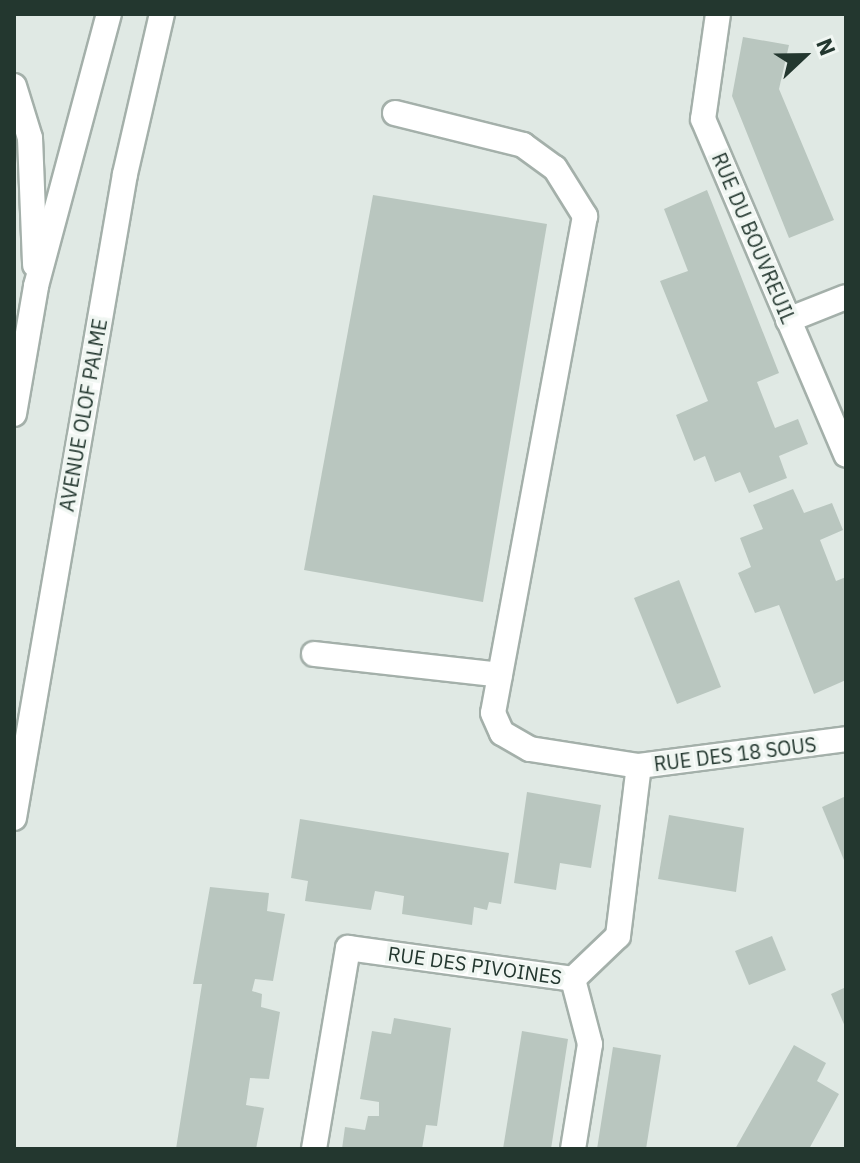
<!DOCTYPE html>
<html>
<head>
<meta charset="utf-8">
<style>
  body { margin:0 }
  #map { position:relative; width:860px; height:1163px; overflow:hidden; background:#e0e9e4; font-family:"IBM Plex Sans",sans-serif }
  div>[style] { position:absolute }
  .building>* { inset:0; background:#b9c6bf }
  .roads { filter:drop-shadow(2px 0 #a4b0aa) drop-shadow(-2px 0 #a4b0aa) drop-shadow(0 2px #a4b0aa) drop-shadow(0 -2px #a4b0aa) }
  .service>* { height:24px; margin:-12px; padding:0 12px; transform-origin:12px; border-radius:12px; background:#fff }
  .minor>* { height:24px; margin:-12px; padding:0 12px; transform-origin:12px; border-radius:12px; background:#fff }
  .secondary>* { height:24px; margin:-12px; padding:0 12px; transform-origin:12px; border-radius:12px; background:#fff }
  span { translate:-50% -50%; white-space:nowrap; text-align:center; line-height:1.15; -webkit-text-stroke:7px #f0f6f2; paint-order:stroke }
  .street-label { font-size:20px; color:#23372f }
  .frame { position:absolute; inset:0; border:16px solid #23372f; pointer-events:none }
  .north { position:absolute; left:764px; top:16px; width:80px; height:80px; -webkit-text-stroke:6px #f0f6f2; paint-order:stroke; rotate:68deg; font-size:22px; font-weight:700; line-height:32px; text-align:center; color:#23372f }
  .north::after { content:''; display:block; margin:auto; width:28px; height:36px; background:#23372f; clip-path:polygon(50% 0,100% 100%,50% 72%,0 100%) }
</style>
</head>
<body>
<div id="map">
  <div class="building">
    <div style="clip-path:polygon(743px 37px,789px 45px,779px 89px,834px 220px,789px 238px,732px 96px)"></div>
    <div style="clip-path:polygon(707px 190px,779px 373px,757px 382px,771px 418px,775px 428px,798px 419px,808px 444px,779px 456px,787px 478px,749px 493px,740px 472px,715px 482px,705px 456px,694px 461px,676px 415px,708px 401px,660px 281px,688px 271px,664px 209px)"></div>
    <div style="clip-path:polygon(373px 195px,547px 224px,483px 602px,304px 570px)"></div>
    <div style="clip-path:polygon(793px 489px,804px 513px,832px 503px,843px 530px,820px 540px,836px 581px,846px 577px,846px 680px,814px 694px,779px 605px,755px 613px,738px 573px,751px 567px,740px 538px,763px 529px,753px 505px)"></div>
    <div style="clip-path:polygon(679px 580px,721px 687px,677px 704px,634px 598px)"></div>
    <div style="clip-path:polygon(527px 792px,601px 805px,591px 868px,560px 863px,556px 890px,514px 883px)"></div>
    <div style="clip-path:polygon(846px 796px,846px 865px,822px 807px)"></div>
    <div style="clip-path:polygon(669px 815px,744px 828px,736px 892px,658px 879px)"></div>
    <div style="clip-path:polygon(300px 819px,509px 853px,501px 904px,489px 902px,487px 910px,474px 907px,472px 925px,402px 914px,404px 896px,375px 891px,371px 910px,305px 901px,308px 881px,291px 878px)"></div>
    <div style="clip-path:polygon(210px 887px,269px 893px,267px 911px,285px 914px,273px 981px,255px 979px,252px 991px,262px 994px,261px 1007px,280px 1012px,269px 1079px,250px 1078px,246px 1105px,264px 1108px,256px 1149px,176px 1149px,202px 984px,193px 984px)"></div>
    <div style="clip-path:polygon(772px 936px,786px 970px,749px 985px,735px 951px)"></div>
    <div style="clip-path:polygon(846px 987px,846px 1029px,831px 994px)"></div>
    <div style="clip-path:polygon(394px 1018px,451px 1028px,437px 1126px,426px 1125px,422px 1149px,342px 1149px,345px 1127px,365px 1130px,368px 1116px,379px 1116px,379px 1102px,360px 1099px,372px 1031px,391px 1034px)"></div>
    <div style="clip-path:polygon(522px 1031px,568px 1039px,551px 1149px,503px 1149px)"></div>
    <div style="clip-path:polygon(794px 1045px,826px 1063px,817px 1081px,839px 1094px,809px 1149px,735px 1149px)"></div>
    <div style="clip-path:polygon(613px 1047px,661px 1055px,646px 1149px,597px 1149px)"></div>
  </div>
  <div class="roads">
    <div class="service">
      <div style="left:395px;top:113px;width:132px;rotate:14deg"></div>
      <div style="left:523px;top:145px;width:39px;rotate:36deg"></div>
      <div style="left:555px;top:168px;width:57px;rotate:58deg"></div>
      <div style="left:585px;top:216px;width:505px;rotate:100.49deg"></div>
      <div style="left:493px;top:713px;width:22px;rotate:66deg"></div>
      <div style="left:502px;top:733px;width:32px;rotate:30deg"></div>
      <div style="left:314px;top:654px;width:187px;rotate:6.4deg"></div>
      <div style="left:573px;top:1149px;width:106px;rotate:-80.8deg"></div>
      <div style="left:590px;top:1044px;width:67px;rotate:-104.7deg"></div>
    </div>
    <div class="minor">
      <div style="left:718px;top:14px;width:106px;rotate:98.1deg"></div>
      <div style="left:703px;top:119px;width:365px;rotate:66.9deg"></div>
      <div style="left:788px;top:320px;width:62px;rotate:-21.6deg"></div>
      <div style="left:530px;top:749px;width:110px;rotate:8.9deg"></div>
      <div style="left:639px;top:766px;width:209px;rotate:-7.4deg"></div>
      <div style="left:314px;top:1149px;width:204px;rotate:-80.4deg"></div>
      <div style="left:348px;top:948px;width:227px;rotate:7.8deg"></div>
      <div style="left:573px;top:979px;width:62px;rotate:-43.7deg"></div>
      <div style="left:618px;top:936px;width:171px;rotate:-83deg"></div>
    </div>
    <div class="secondary">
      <div style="left:14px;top:86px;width:54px;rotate:72.9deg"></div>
      <div style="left:30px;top:138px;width:127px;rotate:87.7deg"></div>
      <div style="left:14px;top:414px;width:130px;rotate:-80.2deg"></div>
      <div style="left:36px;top:286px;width:282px;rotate:-75deg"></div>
      <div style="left:14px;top:818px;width:653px;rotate:-80.22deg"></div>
      <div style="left:125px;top:174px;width:164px;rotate:-77deg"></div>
    </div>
  </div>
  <div class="street-label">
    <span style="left:754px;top:238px;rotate:67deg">RUE DU BOUVREUIL</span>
    <span style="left:83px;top:415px;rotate:-80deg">AVENUE OLOF PALME</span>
    <span style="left:735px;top:754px;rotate:-7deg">RUE DES 18 SOUS</span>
    <span style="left:475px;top:965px;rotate:8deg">RUE DES PIVOINES</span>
  </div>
  <div class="frame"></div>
  <div class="north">N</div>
</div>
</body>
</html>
